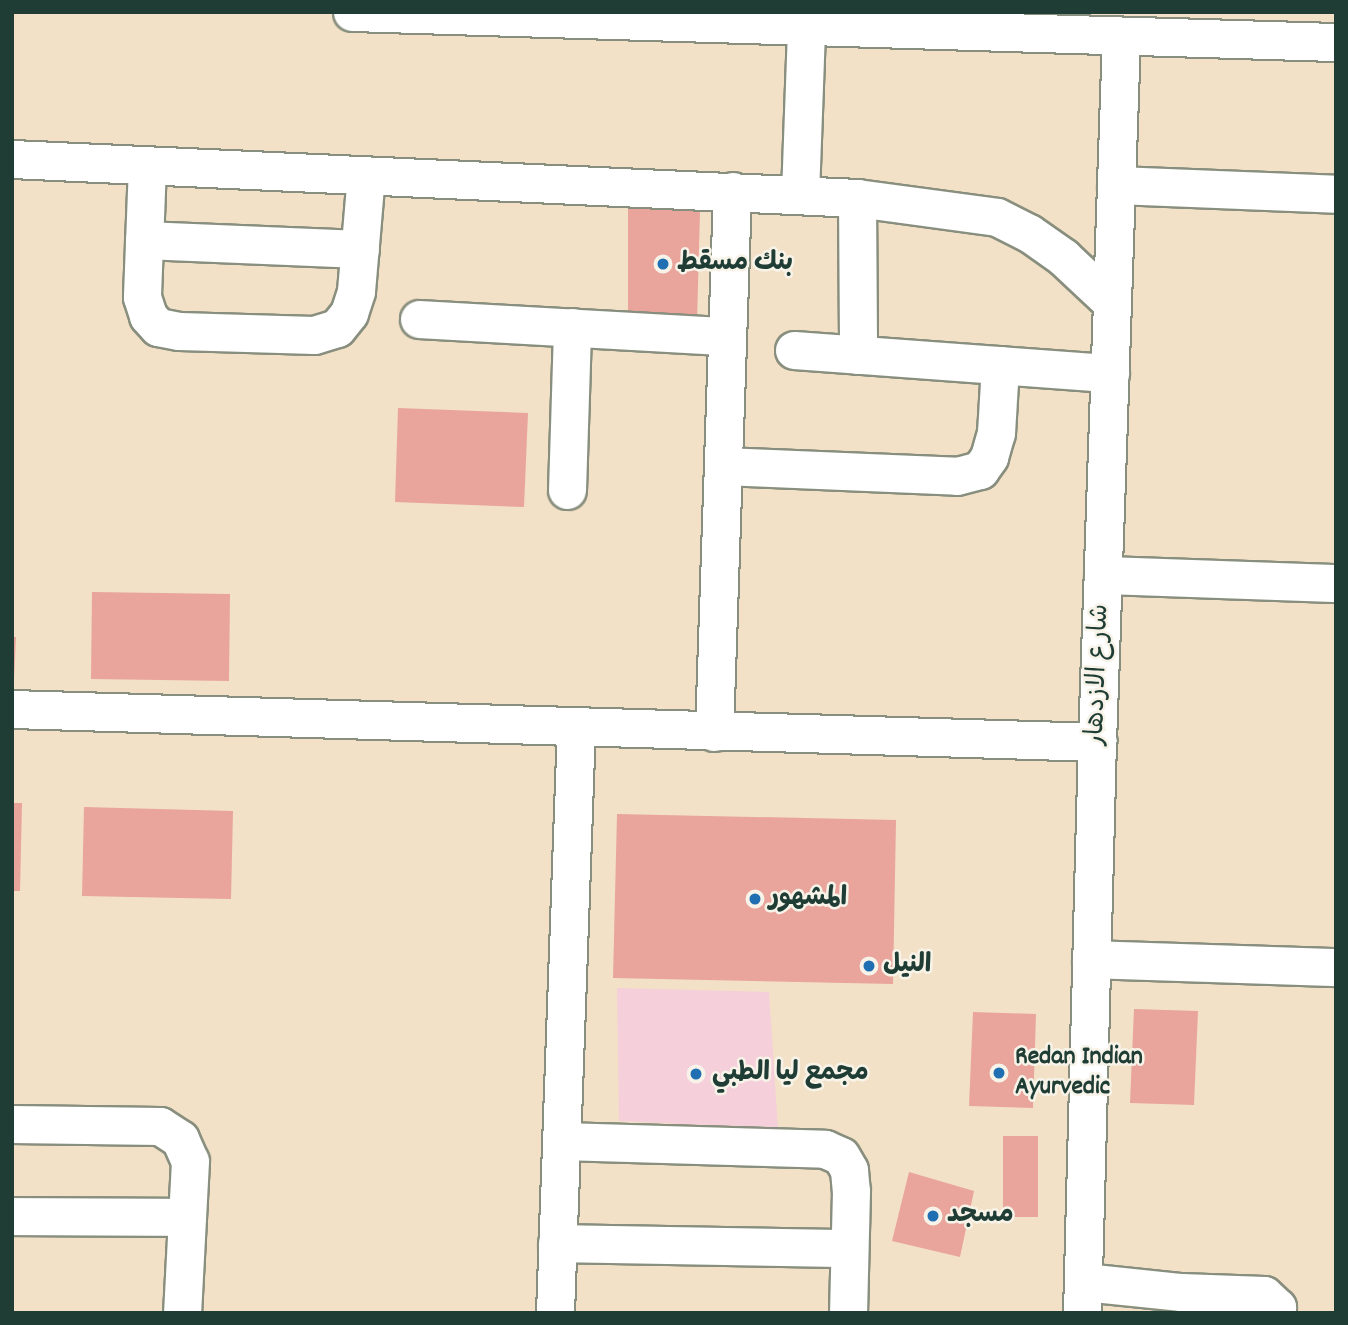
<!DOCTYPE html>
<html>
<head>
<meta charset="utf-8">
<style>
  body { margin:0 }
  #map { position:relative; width:1348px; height:1325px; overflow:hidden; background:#f3e1c7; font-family:Dekko,"Playpen Sans Arabic",sans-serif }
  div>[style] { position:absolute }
  .built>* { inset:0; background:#f5cfd9 }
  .building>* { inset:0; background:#e9a49c }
  .roads { filter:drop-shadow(2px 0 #898f7e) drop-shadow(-2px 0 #898f7e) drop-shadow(0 2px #898f7e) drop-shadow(0 -2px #898f7e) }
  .minor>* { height:37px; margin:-18.5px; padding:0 18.5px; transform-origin:18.5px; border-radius:18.5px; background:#fff }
  .dots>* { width:19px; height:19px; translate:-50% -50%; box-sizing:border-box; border:4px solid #f7f3e8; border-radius:50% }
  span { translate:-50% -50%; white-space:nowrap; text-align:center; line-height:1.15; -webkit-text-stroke:5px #f7f3e8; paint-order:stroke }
  .poi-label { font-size:26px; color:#1f3d34; font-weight:700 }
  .left { translate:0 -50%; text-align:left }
  .street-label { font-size:26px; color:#1f3d34 }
  .frame { position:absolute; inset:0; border:14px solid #1f3d34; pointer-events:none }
</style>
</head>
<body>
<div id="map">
  <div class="built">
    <div style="clip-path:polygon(617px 988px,769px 992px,778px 1129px,619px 1121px)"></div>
  </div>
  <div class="building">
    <div style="clip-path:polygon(628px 206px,700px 211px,697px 323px,628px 316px)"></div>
    <div style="clip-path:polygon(398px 408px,528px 413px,524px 507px,395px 502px)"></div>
    <div style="clip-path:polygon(92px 592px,230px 594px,229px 681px,91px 679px)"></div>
    <div style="clip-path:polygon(12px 637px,16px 637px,14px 679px,12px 679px)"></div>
    <div style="clip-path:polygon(12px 803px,22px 803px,20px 891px,12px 891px)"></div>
    <div style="clip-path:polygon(84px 807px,233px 811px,231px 899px,82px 896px)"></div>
    <div style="clip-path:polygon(617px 814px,896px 820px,893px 984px,613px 978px)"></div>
    <div style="clip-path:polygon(1134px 1009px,1198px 1011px,1194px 1105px,1130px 1103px)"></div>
    <div style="clip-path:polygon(973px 1012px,1036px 1014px,1033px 1108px,969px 1106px)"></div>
    <div style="clip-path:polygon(1003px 1136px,1038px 1136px,1038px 1217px,1003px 1217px)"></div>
    <div style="clip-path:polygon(909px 1172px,974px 1191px,960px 1257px,892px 1241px)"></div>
  </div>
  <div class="roads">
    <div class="minor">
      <div style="left:352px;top:12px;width:984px;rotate:1.75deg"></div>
      <div style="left:12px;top:159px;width:846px;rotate:2.64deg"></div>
      <div style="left:857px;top:198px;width:141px;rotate:7.7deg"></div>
      <div style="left:997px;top:217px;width:36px;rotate:27deg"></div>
      <div style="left:1029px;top:233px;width:42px;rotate:35.2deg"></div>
      <div style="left:1063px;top:257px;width:67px;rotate:43.2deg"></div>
      <div style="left:147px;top:165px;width:132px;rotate:92.2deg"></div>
      <div style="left:142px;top:297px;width:20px;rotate:72deg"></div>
      <div style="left:148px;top:316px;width:15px;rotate:48deg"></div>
      <div style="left:158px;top:327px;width:21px;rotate:11deg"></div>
      <div style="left:179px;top:331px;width:135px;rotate:1.7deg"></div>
      <div style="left:314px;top:335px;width:24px;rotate:-17deg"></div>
      <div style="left:337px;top:328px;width:19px;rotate:-51deg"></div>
      <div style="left:349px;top:313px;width:23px;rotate:-72deg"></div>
      <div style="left:356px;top:291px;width:116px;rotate:-85.1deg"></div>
      <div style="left:1116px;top:185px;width:220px;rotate:2.3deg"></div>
      <div style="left:800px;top:194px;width:166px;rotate:-87.9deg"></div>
      <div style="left:857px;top:198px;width:157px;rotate:89.6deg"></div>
      <div style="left:144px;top:240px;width:216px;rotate:2.4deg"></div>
      <div style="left:419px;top:319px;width:307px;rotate:3.2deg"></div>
      <div style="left:794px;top:350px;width:317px;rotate:4.2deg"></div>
      <div style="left:723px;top:466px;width:234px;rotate:2.4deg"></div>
      <div style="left:957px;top:476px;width:24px;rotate:-15deg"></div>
      <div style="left:980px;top:470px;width:16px;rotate:-55deg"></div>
      <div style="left:989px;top:457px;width:25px;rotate:-74deg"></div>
      <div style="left:996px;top:433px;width:68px;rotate:-86.6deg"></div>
      <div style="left:567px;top:490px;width:163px;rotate:-88.2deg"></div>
      <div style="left:1103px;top:575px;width:233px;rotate:2deg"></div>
      <div style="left:12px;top:709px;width:1086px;rotate:1.74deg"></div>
      <div style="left:714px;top:732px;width:541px;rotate:-88.09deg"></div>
      <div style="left:1091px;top:959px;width:245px;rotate:1.9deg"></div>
      <div style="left:12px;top:1124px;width:148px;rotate:0.8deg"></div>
      <div style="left:160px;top:1126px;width:24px;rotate:33deg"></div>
      <div style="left:180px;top:1139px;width:24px;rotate:66deg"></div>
      <div style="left:190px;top:1161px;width:152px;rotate:93deg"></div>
      <div style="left:561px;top:1141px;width:264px;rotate:1.7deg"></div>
      <div style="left:825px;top:1149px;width:17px;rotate:24deg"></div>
      <div style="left:841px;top:1156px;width:16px;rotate:60deg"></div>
      <div style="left:849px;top:1170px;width:21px;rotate:85deg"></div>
      <div style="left:851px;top:1191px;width:122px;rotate:91.4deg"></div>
      <div style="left:12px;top:1216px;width:175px;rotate:0.3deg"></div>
      <div style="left:557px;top:1243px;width:292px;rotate:1deg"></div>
      <div style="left:1084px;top:1282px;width:98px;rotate:5.9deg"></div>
      <div style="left:1181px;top:1292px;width:83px;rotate:2.1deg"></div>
      <div style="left:1264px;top:1295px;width:18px;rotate:43deg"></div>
      <div style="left:1277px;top:1307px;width:6px;rotate:99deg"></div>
      <div style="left:555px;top:1313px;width:587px;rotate:-87.95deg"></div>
      <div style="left:1082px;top:1313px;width:571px;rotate:-88.5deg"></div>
      <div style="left:1097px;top:742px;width:705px;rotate:-88.05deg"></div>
    </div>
  </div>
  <div class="dots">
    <div style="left:663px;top:264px;background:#1f6fb2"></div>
    <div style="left:755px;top:899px;background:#1f6fb2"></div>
    <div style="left:869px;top:966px;background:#1f6fb2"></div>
    <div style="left:999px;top:1073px;background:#1f6fb2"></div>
    <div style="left:696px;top:1074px;background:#1f6fb2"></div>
    <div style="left:933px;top:1216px;background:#1f6fb2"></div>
  </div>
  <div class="poi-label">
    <span class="left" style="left:677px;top:264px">بنك مسقط</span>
    <span class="left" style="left:769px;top:899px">المشهور</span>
    <span class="left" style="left:883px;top:966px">النيل</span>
    <span class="left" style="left:1015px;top:1073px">Redan Indian<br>Ayurvedic</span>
    <span class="left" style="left:712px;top:1074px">مجمع ليا الطبي</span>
    <span class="left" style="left:947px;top:1216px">مسجد</span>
  </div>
  <div class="street-label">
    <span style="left:1099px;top:675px;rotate:-88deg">شارع الازدهار</span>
  </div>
  <div class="frame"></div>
</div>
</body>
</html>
